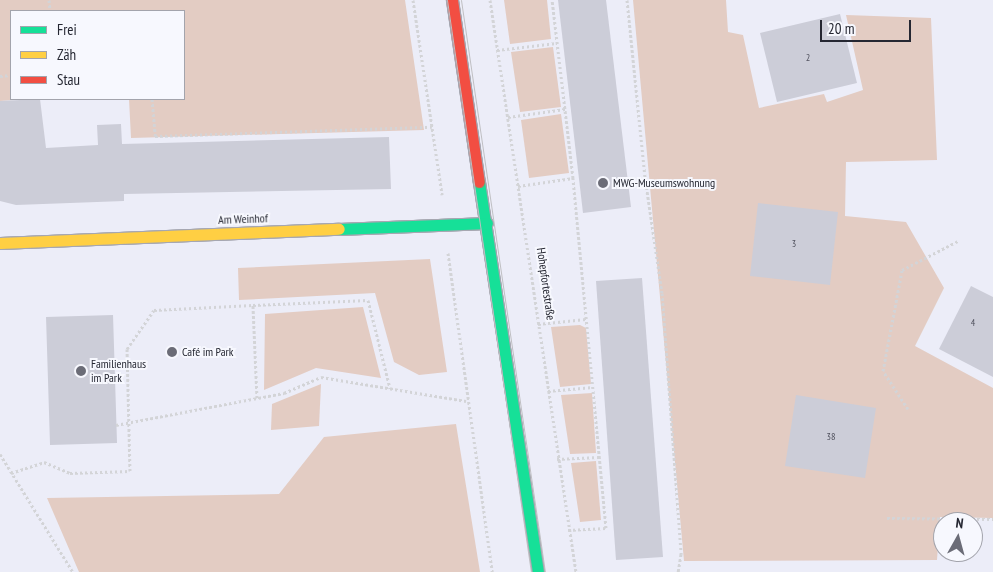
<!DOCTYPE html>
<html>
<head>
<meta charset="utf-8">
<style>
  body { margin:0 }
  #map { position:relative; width:993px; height:572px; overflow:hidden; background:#ecedf8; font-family:"PT Sans Narrow",sans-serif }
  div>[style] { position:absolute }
  .green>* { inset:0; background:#e3ccc3 }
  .building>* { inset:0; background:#cccdd8 }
  .path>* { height:3px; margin-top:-1.5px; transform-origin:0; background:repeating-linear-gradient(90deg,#d3d4d7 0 2.5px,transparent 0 5px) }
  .roads { filter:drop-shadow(1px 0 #a6a7b1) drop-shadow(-1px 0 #a6a7b1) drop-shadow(0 1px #a6a7b1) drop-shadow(0 -1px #a6a7b1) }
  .fast>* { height:11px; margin:-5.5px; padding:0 5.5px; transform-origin:5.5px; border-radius:5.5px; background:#16e098 }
  .slow>* { height:11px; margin:-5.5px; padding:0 5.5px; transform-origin:5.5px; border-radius:5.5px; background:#ffcf43 }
  .jam>* { height:11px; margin:-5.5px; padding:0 5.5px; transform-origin:5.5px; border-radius:5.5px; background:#f24e42 }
  .tram>* { height:1px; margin:-0.5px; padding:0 0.5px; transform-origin:0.5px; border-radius:0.5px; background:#bfbfc2 }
  .dots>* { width:14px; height:14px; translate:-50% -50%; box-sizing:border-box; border:2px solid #f7f8fe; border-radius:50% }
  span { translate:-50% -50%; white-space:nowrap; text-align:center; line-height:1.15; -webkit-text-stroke:4px #f7f8fe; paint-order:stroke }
  .number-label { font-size:10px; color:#4f505c }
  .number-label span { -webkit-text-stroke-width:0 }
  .poi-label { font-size:12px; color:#252732 }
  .left { translate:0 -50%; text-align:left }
  .street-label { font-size:12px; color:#252732 }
  .legend { position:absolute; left:10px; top:10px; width:175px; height:90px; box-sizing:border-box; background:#f7f8fe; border:1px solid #a3a4ac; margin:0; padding:6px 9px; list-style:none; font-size:15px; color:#252732 }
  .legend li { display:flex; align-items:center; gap:10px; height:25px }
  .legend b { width:25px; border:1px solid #a3a4ac }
  .north { position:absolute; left:933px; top:512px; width:50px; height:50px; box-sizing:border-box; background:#f7f8fe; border:1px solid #a3a4ac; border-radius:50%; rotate:7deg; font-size:14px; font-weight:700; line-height:20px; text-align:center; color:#252732 }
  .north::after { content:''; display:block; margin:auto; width:18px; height:22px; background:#6b6c77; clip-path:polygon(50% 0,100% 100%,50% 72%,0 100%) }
  .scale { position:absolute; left:820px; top:20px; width:91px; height:22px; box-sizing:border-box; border:2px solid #252732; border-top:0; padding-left:6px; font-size:15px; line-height:18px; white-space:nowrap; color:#252732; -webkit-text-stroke:4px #f7f8fe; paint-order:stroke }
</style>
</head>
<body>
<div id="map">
  <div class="green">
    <div style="clip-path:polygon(0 0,405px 0,424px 130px,131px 138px,129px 99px,184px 99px,184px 11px,11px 11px,11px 99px,28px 99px,0 101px)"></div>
    <div style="clip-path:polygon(504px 0,547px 0,551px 39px,510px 44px)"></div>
    <div style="clip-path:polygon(633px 0,726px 0,728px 32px,743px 35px,759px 108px,824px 94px,827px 102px,863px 90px,846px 15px,931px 18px,937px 160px,846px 162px,845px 216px,906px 222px,944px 288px,915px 346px,993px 388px,993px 518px,940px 517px,937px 560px,684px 561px)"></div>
    <div style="clip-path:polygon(553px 47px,561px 107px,520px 112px,511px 52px)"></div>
    <div style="clip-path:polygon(561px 114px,569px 173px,529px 178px,521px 120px)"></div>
    <div style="clip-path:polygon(430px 259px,447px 372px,419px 375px,394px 362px,375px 293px,239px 300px,238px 268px)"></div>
    <div style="clip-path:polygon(363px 307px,381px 378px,316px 368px,264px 390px,265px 314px)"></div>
    <div style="clip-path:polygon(580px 325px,586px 328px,591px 384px,560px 387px,551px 327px)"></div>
    <div style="clip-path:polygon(321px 384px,319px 426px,271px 430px,272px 404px)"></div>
    <div style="clip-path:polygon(592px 393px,596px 453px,570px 454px,561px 395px)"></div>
    <div style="clip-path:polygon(456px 424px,480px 572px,79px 572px,47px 498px,279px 494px,324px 437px)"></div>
    <div style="clip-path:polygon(596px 461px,601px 520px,580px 522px,571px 463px)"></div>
  </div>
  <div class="building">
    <div style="clip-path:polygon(558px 0,606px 0,631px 207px,583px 213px)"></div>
    <div style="clip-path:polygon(840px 14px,857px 83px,777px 102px,760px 33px)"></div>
    <div style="clip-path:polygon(40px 99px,46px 148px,98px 145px,97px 125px,121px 124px,122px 144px,389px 137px,391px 189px,124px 194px,124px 201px,16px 205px,0 201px,0 101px)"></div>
    <div style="clip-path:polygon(758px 203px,838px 212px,830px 285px,750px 276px)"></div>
    <div style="clip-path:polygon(642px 278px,663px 557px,616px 560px,596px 281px)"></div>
    <div style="clip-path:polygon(971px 286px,993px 297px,993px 377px,939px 349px)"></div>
    <div style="clip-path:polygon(113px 315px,117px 443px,50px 445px,46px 317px)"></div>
    <div style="clip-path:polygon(796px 395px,876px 408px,865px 478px,785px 466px)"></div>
  </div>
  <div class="path">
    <div style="left:49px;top:0;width:11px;rotate:85deg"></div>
    <div style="left:413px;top:0;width:197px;rotate:81.5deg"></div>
    <div style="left:490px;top:0;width:578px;rotate:81.45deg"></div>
    <div style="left:627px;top:0;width:178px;rotate:84.2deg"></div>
    <div style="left:645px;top:177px;width:117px;rotate:81.7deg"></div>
    <div style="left:662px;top:293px;width:262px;rotate:85.8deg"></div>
    <div style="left:681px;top:554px;width:18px;rotate:99deg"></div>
    <div style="left:497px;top:50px;width:60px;rotate:-6.7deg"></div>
    <div style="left:0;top:76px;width:11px;rotate:-5deg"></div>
    <div style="left:152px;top:99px;width:37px;rotate:85deg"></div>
    <div style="left:155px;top:136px;width:277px;rotate:-1.9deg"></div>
    <div style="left:508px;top:117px;width:58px;rotate:-8deg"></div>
    <div style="left:518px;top:186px;width:56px;rotate:-8.3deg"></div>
    <div style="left:573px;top:178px;width:179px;rotate:-96.7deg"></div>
    <div style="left:448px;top:253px;width:322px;rotate:82.1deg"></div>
    <div style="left:538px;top:324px;width:48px;rotate:-5.9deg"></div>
    <div style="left:548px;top:391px;width:45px;rotate:-5.1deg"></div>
    <div style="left:257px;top:398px;width:93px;rotate:-92.5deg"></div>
    <div style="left:253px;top:305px;width:115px;rotate:-2.5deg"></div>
    <div style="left:368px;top:300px;width:91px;rotate:76deg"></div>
    <div style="left:908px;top:409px;width:45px;rotate:-123.3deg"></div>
    <div style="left:883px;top:371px;width:103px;rotate:-79.3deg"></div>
    <div style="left:902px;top:270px;width:63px;rotate:-27.4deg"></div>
    <div style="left:116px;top:425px;width:171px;rotate:-10.8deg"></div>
    <div style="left:284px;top:393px;width:40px;rotate:-23.4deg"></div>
    <div style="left:321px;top:377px;width:147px;rotate:9.4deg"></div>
    <div style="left:0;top:454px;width:139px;rotate:58.3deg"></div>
    <div style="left:557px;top:459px;width:42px;rotate:-2.7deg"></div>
    <div style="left:11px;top:473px;width:35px;rotate:-18deg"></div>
    <div style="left:44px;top:462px;width:28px;rotate:23deg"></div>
    <div style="left:70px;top:473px;width:60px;rotate:-1.9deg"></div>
    <div style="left:130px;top:471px;width:122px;rotate:-91.4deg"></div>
    <div style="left:127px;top:349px;width:47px;rotate:-55.3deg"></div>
    <div style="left:154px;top:310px;width:99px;rotate:-2.9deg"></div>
    <div style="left:887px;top:518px;width:106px;rotate:0.5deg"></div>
    <div style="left:568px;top:530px;width:38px;rotate:-3deg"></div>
    <div style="left:606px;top:528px;width:352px;rotate:-95.4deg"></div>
  </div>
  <div class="roads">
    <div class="fast">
      <div style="left:479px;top:182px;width:394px;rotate:81.4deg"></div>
      <div style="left:339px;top:229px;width:148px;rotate:-2.3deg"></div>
    </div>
    <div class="slow">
      <div style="left:0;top:243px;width:339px;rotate:-2.4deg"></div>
    </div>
    <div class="jam">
      <div style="left:452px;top:0;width:184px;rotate:81.6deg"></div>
    </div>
  </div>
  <div class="tram">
    <div style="left:447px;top:0;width:578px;rotate:81.65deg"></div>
    <div style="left:461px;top:0;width:578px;rotate:81.65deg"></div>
  </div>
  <div class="dots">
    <div style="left:603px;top:183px;background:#6b6c77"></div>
    <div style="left:172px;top:352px;background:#6b6c77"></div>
    <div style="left:81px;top:371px;background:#6b6c77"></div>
  </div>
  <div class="number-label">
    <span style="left:808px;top:58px">2</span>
    <span style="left:794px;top:244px">3</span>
    <span style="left:973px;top:323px">4</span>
    <span style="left:831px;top:437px">38</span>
  </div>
  <div class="poi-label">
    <span class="left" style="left:613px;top:183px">MWG-Museumswohnung</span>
    <span class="left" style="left:182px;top:352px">Café im Park</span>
    <span class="left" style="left:91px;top:371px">Familienhaus<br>im Park</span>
  </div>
  <div class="street-label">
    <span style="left:243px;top:219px;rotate:-2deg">Am Weinhof</span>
    <span style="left:546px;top:284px;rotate:82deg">Hohepfortestraße</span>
  </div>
  <ul class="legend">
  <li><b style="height:6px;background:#16e098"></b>Frei</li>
  <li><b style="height:6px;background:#ffcf43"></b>Zäh</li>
  <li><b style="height:6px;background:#f24e42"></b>Stau</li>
  </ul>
  <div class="north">N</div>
  <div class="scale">20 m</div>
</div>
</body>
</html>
